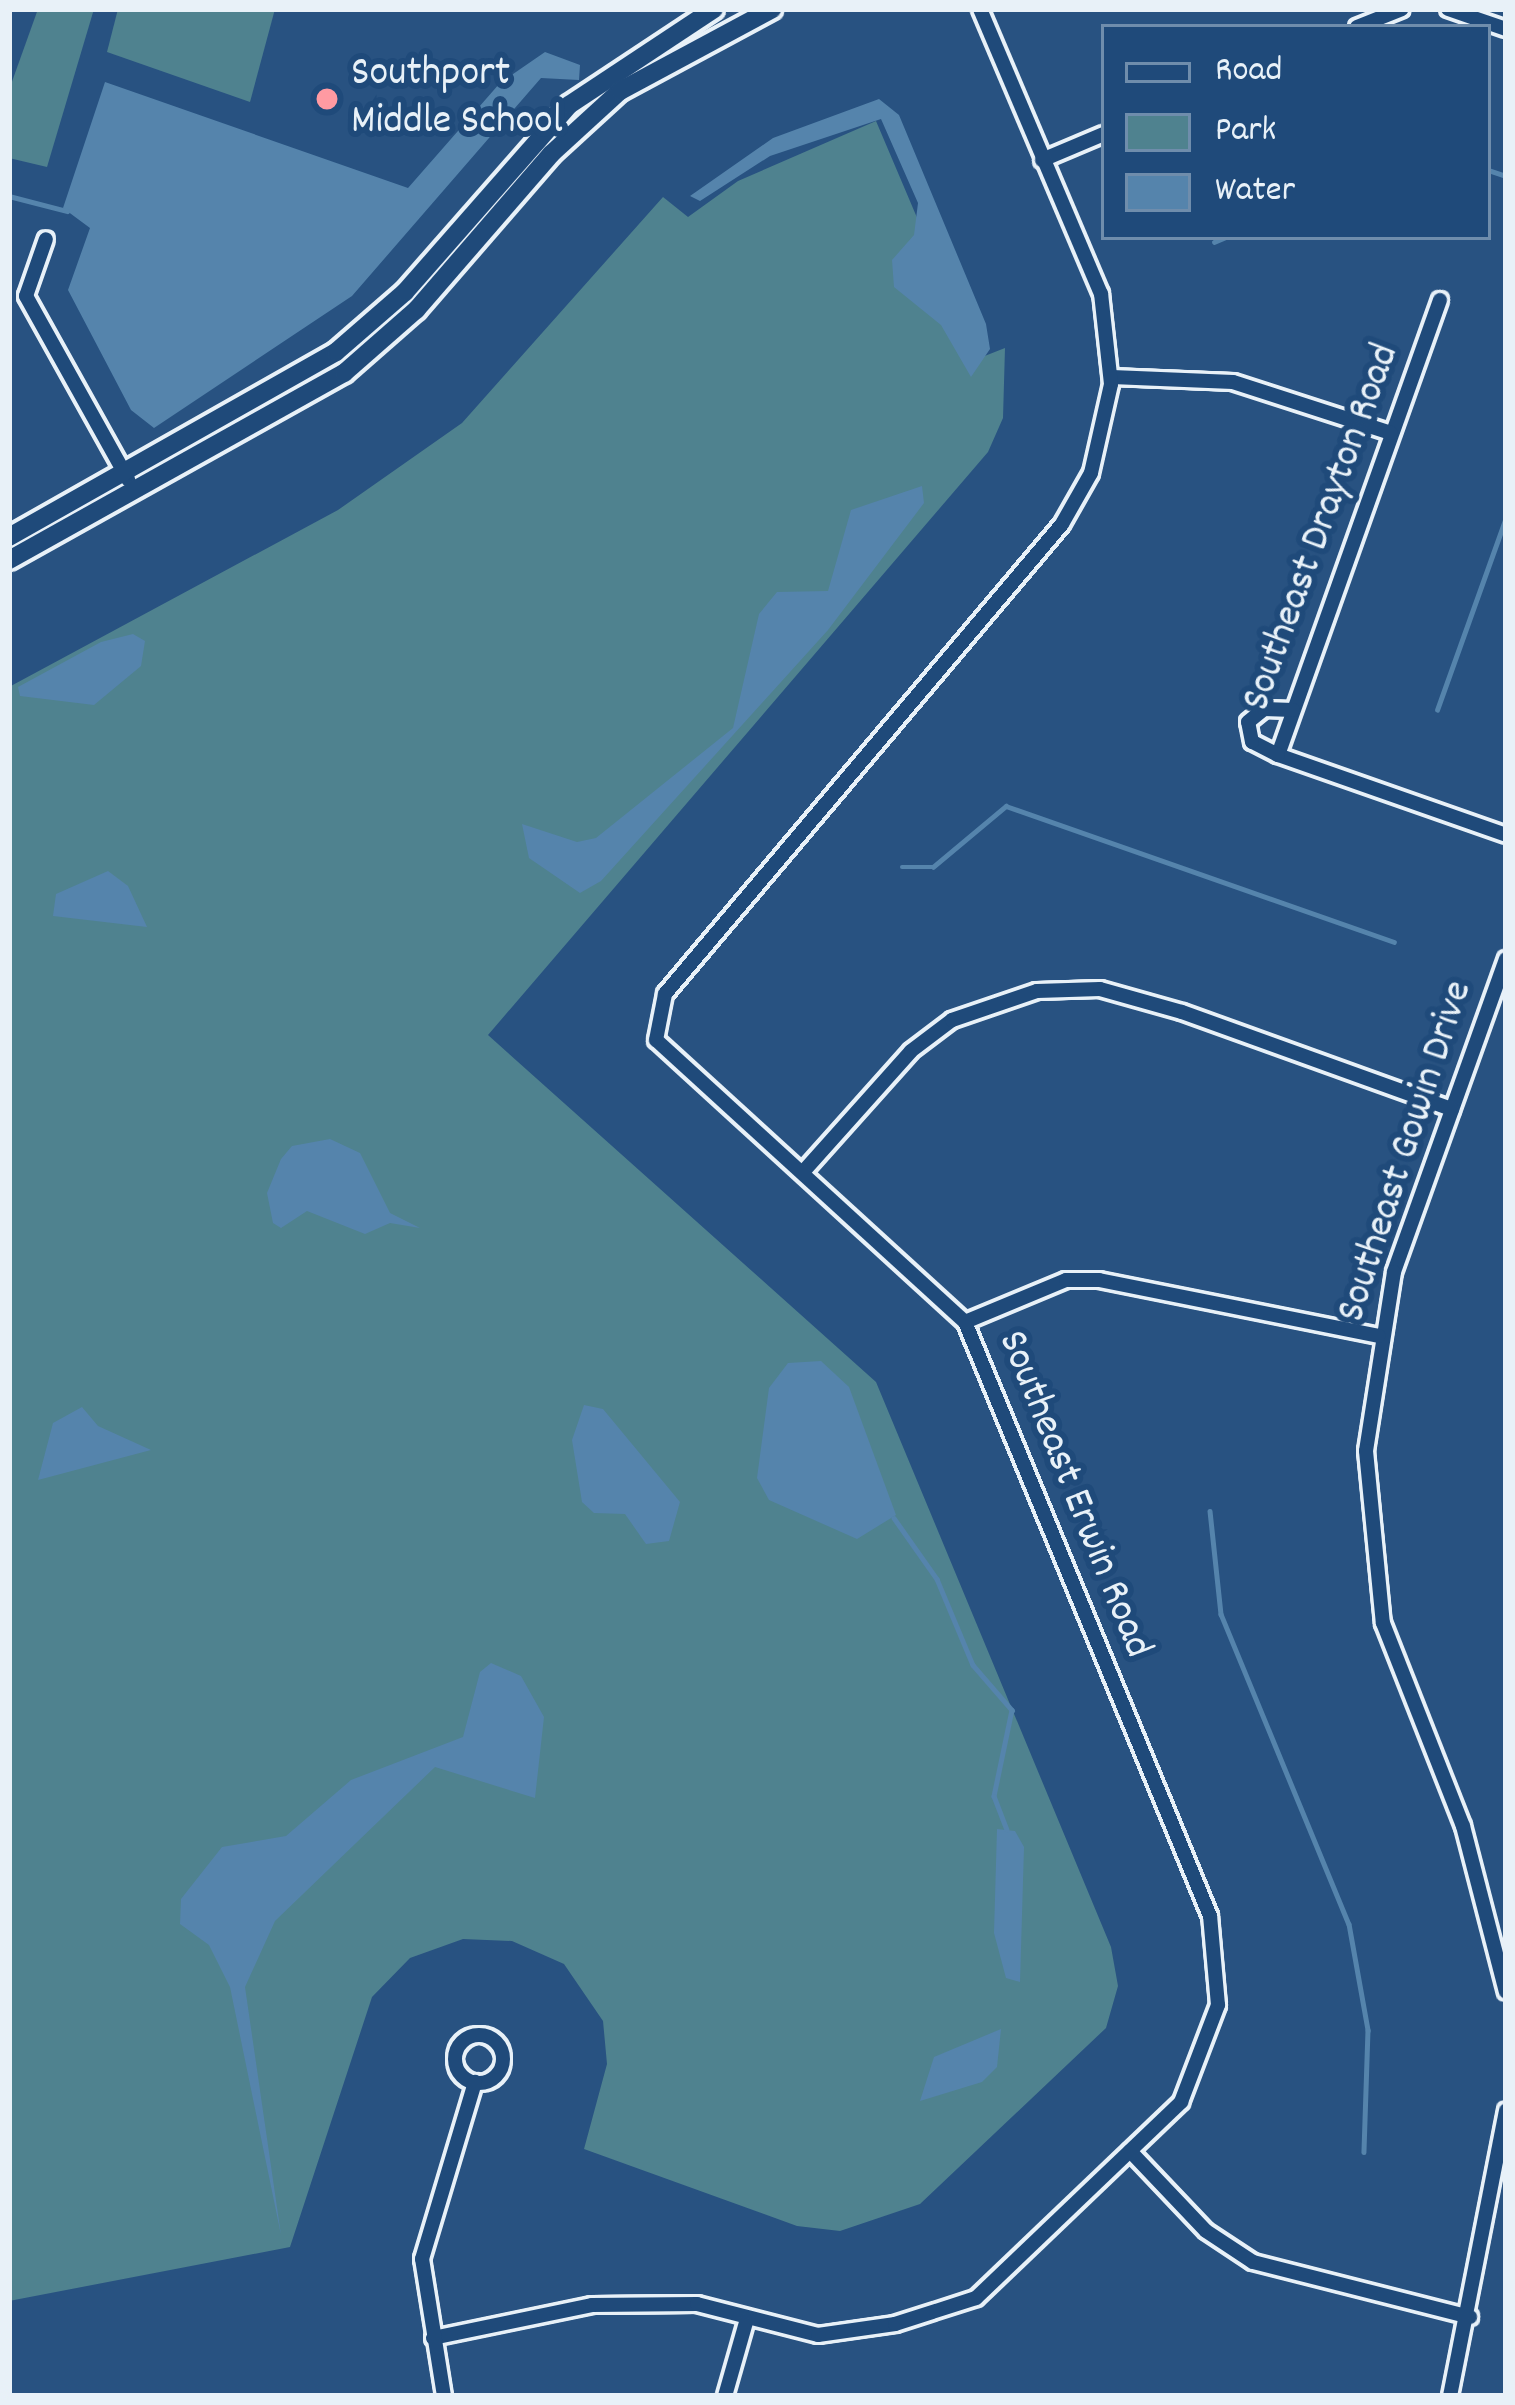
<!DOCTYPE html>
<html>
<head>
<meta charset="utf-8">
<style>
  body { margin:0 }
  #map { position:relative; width:1515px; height:2405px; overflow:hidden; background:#285281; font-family:Dekko,sans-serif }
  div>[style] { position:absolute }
  .green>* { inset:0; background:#4f828f }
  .water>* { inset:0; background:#5584ac }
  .stream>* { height:4.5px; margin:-2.25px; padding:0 2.25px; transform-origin:2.25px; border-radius:2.25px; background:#5584ac }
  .roads { filter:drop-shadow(3px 0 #e8f1f8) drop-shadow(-3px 0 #e8f1f8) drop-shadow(0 3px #e8f1f8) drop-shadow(0 -3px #e8f1f8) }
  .street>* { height:14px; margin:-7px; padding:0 7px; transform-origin:7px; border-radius:7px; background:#1f4a7a }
  .street>.ring { margin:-7px; padding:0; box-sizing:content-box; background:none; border:14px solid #1f4a7a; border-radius:50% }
  .secondary>* { height:18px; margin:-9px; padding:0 9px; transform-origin:9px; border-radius:9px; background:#1f4a7a }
  .dots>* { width:33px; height:33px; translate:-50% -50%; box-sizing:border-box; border:6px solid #1f4a7a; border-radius:50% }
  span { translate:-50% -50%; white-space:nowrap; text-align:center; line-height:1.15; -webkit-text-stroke:12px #1f4a7a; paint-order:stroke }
  .poi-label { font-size:42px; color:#e8f1f8 }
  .left { translate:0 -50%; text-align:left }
  .street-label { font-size:42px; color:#e8f1f8 }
  .frame { position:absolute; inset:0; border:12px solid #e8f1f8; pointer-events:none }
  .legend { position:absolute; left:1101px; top:24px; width:390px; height:216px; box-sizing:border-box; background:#1f4a7a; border:3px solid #6f8dac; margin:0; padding:15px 21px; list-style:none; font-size:36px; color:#e8f1f8 }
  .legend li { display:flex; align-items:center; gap:24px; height:60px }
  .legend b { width:60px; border:3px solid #6f8dac }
</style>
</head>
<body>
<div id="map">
  <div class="green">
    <div style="clip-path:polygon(38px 9px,94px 9px,47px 167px,9px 158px,9px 90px)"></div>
    <div style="clip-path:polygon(118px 9px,275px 9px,250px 102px,107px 52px)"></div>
    <div style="clip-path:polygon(876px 121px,977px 359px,1005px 348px,1003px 418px,988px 452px,488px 1035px,876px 1382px,1111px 1947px,1118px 1986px,1106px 2028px,920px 2204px,840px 2231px,797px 2226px,584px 2149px,607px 2064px,603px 2021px,564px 1964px,512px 1941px,463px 1939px,410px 1958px,372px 1997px,290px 2247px,9px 2301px,9px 687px,338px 510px,462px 423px,663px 197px,688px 217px,738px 181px)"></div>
  </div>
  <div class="water">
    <div style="clip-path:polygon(545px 52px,580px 65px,579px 80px,541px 78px,352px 296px,154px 428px,131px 410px,68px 290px,90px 228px,63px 208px,105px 82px,408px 188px,500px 83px)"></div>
    <div style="clip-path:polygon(879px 99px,899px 115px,986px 324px,990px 349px,971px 377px,941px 325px,894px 287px,892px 260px,914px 235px,918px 203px,881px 119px,770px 156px,700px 201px,690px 196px,773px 138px)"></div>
    <div style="clip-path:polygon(922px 486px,924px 503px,828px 630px,601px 881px,580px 893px,529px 858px,522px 824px,577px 842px,596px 838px,733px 728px,759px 614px,777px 592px,828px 591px,851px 510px)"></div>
    <div style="clip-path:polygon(133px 634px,145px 641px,141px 666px,94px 705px,20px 696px,18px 687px,101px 642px)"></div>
    <div style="clip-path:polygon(108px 871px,128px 886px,147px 927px,53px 916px,56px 894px)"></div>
    <div style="clip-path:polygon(330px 1139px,360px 1153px,390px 1213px,420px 1228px,390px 1223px,365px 1234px,307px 1211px,281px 1228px,273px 1223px,267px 1193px,281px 1159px,292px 1146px)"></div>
    <div style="clip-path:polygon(821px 1361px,849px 1387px,896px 1515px,857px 1539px,769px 1500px,757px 1478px,769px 1388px,788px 1363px)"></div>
    <div style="clip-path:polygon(584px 1405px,603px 1409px,680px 1502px,669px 1541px,646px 1544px,625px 1514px,594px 1513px,582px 1502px,572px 1440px)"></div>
    <div style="clip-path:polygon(82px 1407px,98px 1426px,151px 1450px,38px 1480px,53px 1423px)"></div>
    <div style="clip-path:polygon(491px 1663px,521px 1676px,544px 1717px,535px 1798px,435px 1767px,275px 1921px,245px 1987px,281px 2235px,230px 1987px,209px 1945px,180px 1924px,181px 1899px,222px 1847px,286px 1836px,351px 1780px,463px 1737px,480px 1672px)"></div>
    <div style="clip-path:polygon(997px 1829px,1015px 1831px,1024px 1847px,1020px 1982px,1006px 1978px,994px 1933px)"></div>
    <div style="clip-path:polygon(1001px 2029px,997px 2067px,982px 2082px,920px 2101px,934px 2057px)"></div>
  </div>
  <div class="stream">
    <div style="left:1488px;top:170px;width:19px;rotate:18deg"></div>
    <div style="left:9px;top:196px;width:60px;rotate:14.5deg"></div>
    <div style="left:1214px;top:242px;width:13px;rotate:-23deg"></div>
    <div style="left:1437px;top:710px;width:205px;rotate:-70.3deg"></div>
    <div style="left:902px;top:867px;width:31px"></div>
    <div style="left:933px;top:867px;width:95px;rotate:-39.9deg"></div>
    <div style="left:1006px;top:806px;width:411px;rotate:19.3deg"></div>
    <div style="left:1210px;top:1511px;width:104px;rotate:83.9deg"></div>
    <div style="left:1221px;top:1614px;width:335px;rotate:67.6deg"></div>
    <div style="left:1349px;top:1924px;width:108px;rotate:79.8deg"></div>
    <div style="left:1368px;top:2030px;width:122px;rotate:91.9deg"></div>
    <div style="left:894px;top:1518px;width:75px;rotate:54.8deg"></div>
    <div style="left:937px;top:1579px;width:93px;rotate:67.3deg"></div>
    <div style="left:973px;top:1665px;width:60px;rotate:49.1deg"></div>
    <div style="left:1012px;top:1710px;width:88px;rotate:101.8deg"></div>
    <div style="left:994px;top:1796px;width:36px;rotate:69deg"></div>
  </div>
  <div class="roads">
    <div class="street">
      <div style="left:1448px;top:9px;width:61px;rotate:19deg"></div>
      <div style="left:1357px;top:27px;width:48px;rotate:-21.8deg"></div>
      <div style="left:1042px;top:160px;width:67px;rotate:-22.8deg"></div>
      <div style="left:26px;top:296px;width:210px;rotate:60.9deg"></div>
      <div style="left:26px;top:296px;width:60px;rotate:-70.7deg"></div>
      <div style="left:1440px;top:300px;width:483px;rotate:109.6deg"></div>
      <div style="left:1278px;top:755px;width:242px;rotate:19.3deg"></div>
      <div style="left:1112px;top:377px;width:121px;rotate:2.4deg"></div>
      <div style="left:1233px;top:382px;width:166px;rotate:17.9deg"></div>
      <div style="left:1278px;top:755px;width:29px;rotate:-153deg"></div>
      <div style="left:1252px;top:742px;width:20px;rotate:-101deg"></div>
      <div style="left:1248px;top:722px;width:21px;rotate:-39deg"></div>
      <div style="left:1264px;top:709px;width:29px;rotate:2deg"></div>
      <div style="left:1506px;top:959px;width:332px;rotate:109.7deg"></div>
      <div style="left:1394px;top:1272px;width:181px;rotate:98.9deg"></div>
      <div style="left:1366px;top:1451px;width:173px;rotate:84.4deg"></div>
      <div style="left:1383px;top:1623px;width:218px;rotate:68.5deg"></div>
      <div style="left:1463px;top:1826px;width:171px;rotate:75.5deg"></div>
      <div style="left:803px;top:1172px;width:162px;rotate:-48.2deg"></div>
      <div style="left:911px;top:1051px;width:51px;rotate:-37.1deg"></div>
      <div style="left:952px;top:1020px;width:90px;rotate:-18.8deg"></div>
      <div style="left:1037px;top:991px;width:63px;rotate:-1.8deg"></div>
      <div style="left:1100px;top:989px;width:85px;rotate:15.7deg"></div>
      <div style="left:1182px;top:1012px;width:287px;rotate:19.8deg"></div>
      <div style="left:965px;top:1322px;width:109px;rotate:-22.6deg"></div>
      <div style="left:1066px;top:1280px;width:33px"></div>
      <div style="left:1099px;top:1280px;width:285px;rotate:11.3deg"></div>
      <div class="ring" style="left:455px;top:2035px;width:34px;height:34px"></div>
      <div style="left:1130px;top:2151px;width:110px;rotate:46.5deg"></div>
      <div style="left:1206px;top:2231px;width:56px;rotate:33.4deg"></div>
      <div style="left:1253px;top:2262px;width:224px;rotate:14.2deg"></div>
      <div style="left:433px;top:2338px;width:162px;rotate:-11.7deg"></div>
      <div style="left:592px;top:2305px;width:105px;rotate:-0.5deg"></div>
      <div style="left:697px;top:2304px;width:125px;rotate:14.4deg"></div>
      <div style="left:818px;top:2335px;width:78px;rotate:-8.1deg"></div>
      <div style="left:895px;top:2324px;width:85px;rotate:-17.8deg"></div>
      <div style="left:976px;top:2298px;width:284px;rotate:-43.7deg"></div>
      <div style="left:1181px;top:2102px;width:104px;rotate:-69.1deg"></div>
      <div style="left:1218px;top:2005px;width:89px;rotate:-95.1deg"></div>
      <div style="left:1210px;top:1916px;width:643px;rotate:-112.41deg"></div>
      <div style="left:965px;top:1322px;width:418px;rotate:-137.6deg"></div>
      <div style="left:656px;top:1040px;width:47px;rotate:-78.9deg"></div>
      <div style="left:665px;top:994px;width:615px;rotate:-49.81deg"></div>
      <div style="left:1062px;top:524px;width:59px;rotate:-60.4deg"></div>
      <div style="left:1091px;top:473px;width:91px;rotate:-77.3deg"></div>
      <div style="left:1111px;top:384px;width:91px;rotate:-96.3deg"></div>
      <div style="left:1101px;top:294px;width:310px;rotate:-113deg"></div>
      <div style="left:444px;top:2396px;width:139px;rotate:-99.1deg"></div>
      <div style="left:422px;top:2259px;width:185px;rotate:-73.3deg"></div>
      <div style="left:725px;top:2396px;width:80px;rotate:-74.1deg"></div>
      <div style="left:1450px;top:2396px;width:291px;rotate:-78.9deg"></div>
    </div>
    <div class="secondary">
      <div style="left:9px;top:537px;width:376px;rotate:-29.5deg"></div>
      <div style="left:336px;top:352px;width:91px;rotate:-41deg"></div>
      <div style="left:405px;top:292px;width:249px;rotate:-48.7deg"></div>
      <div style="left:569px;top:105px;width:174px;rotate:-33.5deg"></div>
      <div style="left:9px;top:560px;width:384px;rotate:-29.2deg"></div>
      <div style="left:344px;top:373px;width:96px;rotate:-41.2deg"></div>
      <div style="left:416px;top:310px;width:206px;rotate:-49.1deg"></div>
      <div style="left:551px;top:154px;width:93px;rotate:-42.4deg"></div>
      <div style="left:620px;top:91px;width:173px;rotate:-28.3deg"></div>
    </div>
  </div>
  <div class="dots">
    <div style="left:327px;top:99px;background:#ff9aa2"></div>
  </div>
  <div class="poi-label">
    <span class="left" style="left:351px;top:99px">Southport<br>Middle School</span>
  </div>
  <div class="street-label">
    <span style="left:1323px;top:528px;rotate:-70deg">Southeast Drayton Road</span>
    <span style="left:1407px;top:1152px;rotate:-72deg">Southeast Gowin Drive</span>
    <span style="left:1073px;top:1495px;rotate:68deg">Southeast Erwin Road</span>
  </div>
  <div class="frame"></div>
  <ul class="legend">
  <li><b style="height:15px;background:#1f4a7a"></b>Road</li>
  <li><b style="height:33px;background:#4f828f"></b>Park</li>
  <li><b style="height:33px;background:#5584ac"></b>Water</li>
  </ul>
</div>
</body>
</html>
